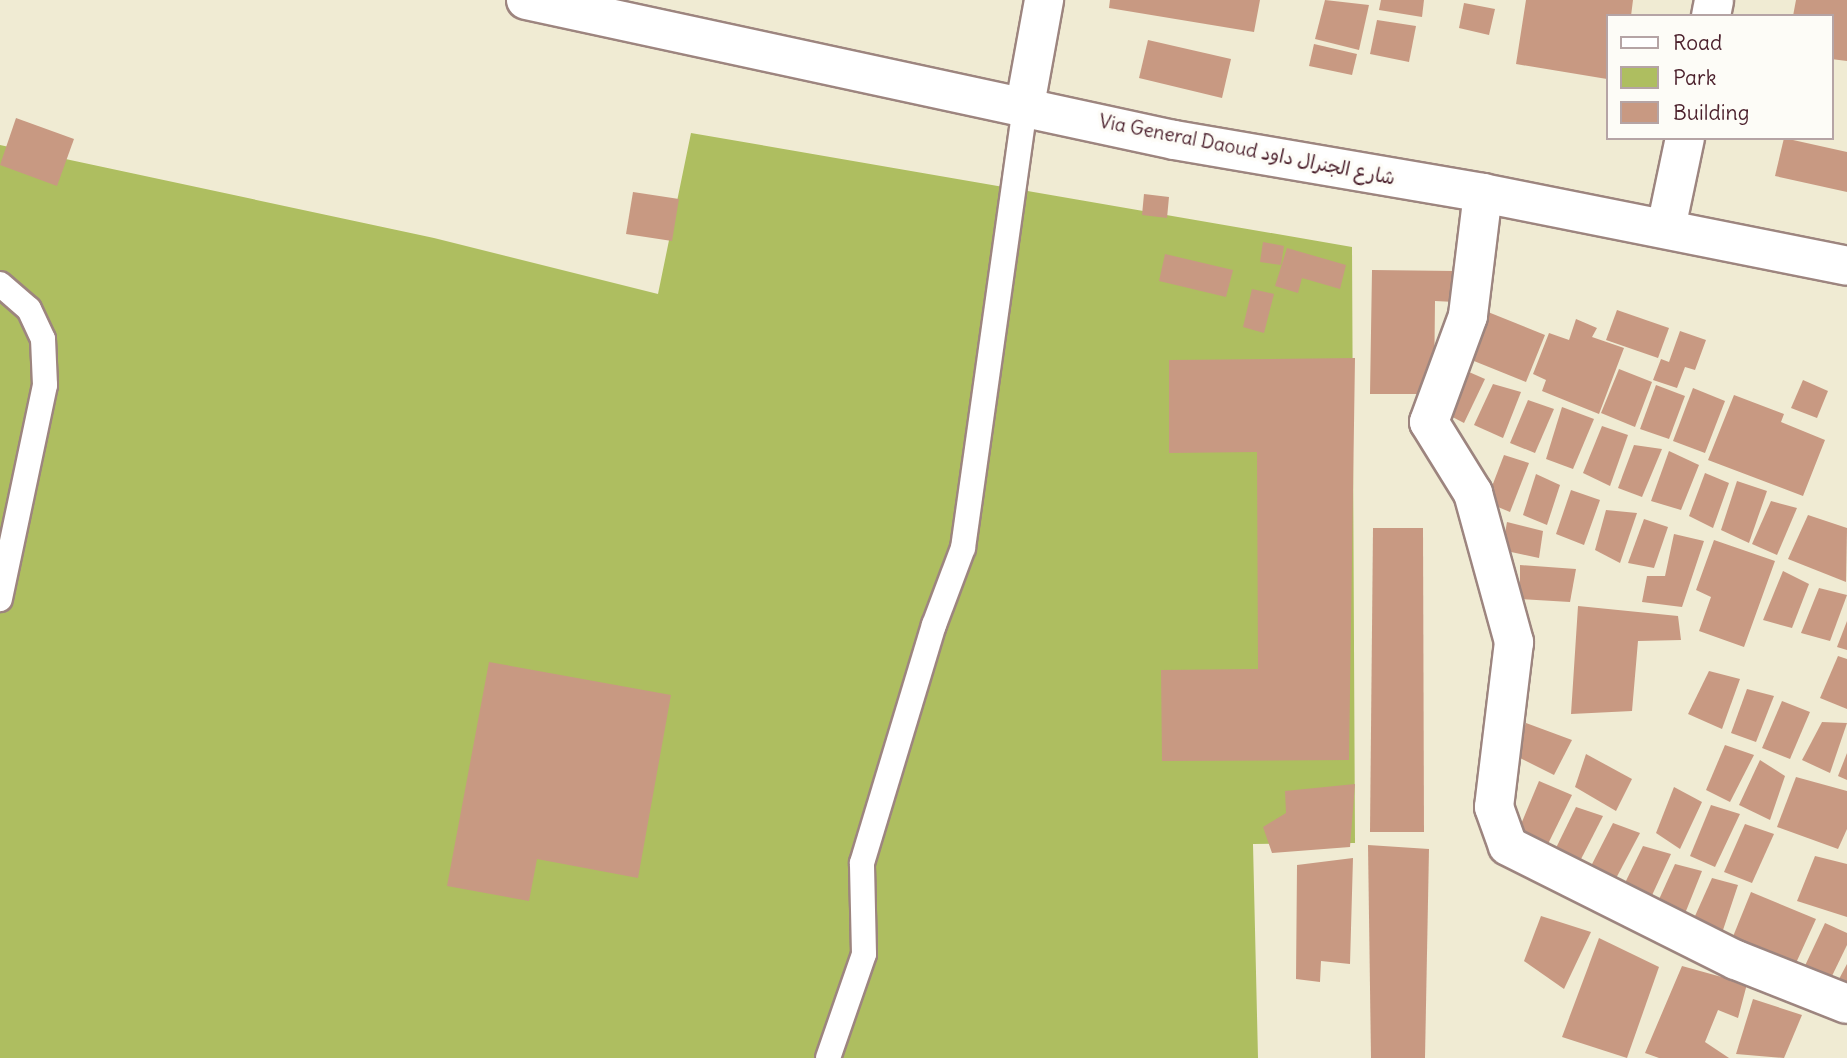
<!DOCTYPE html>
<html>
<head>
<meta charset="utf-8">
<style>
  body { margin:0 }
  #map { position:relative; width:1847px; height:1058px; overflow:hidden; background:#f0ebd3; font-family:Delius,"Playpen Sans Arabic",sans-serif }
  div>[style] { position:absolute }
  .green>* { inset:0; background:#aebe60 }
  .building>* { inset:0; background:#c89982 }
  .roads { filter:drop-shadow(2px 0 #9d857f) drop-shadow(-2px 0 #9d857f) drop-shadow(0 2px #9d857f) drop-shadow(0 -2px #9d857f) }
  .lane>* { height:24px; margin:-12px; padding:0 12px; transform-origin:12px; border-radius:12px; background:#fff }
  .street>* { height:38px; margin:-19px; padding:0 19px; transform-origin:19px; border-radius:19px; background:#fff }
  .secondary>* { height:38px; margin:-19px; padding:0 19px; transform-origin:19px; border-radius:19px; background:#fff }
  span { translate:-50% -50%; white-space:nowrap; text-align:center; line-height:1.15; -webkit-text-stroke:7px #fdfcf7; paint-order:stroke }
  .street-label { font-size:19px; color:#4a1f2b }
  .legend { position:absolute; left:1606px; top:14px; width:228px; height:126px; box-sizing:border-box; background:#fdfcf7; border:2px solid #b5a4a5; margin:0; padding:9px 12px; list-style:none; font-size:21px; color:#4a1f2b }
  .legend li { display:flex; align-items:center; gap:14px; height:35px }
  .legend b { width:35px; border:2px solid #b5a4a5 }
</style>
</head>
<body>
<div id="map">
  <div class="green">
    <div style="clip-path:polygon(691px 133px,1352px 247px,1355px 843px,1253px 844px,1258px 1058px,0 1058px,0 145px,434px 238px,658px 294px)"></div>
  </div>
  <div class="building">
    <div style="clip-path:polygon(1110px 0,1260px 0,1254px 32px,1109px 8px)"></div>
    <div style="clip-path:polygon(1325px 0,1369px 5px,1359px 50px,1315px 39px)"></div>
    <div style="clip-path:polygon(1381px 0,1424px 0,1422px 17px,1379px 10px)"></div>
    <div style="clip-path:polygon(1526px 0,1633px 0,1631px 16px,1607px 16px,1607px 79px,1516px 64px)"></div>
    <div style="clip-path:polygon(1796px 0,1847px 0,1847px 61px,1831px 59px,1831px 16px,1793px 16px)"></div>
    <div style="clip-path:polygon(1464px 3px,1495px 9px,1489px 35px,1459px 28px)"></div>
    <div style="clip-path:polygon(1377px 20px,1416px 26px,1409px 62px,1370px 54px)"></div>
    <div style="clip-path:polygon(1148px 40px,1231px 59px,1222px 98px,1139px 78px)"></div>
    <div style="clip-path:polygon(1314px 44px,1357px 54px,1352px 75px,1309px 66px)"></div>
    <div style="clip-path:polygon(16px 118px,74px 139px,57px 186px,0 165px)"></div>
    <div style="clip-path:polygon(1784px 138px,1847px 152px,1847px 192px,1775px 176px)"></div>
    <div style="clip-path:polygon(633px 192px,679px 199px,672px 241px,626px 234px)"></div>
    <div style="clip-path:polygon(1144px 194px,1169px 197px,1167px 218px,1142px 215px)"></div>
    <div style="clip-path:polygon(1263px 242px,1284px 246px,1281px 265px,1260px 262px)"></div>
    <div style="clip-path:polygon(1287px 248px,1346px 265px,1340px 289px,1302px 278px,1298px 293px,1275px 286px)"></div>
    <div style="clip-path:polygon(1165px 254px,1233px 270px,1226px 297px,1159px 281px)"></div>
    <div style="clip-path:polygon(1372px 270px,1455px 271px,1455px 302px,1435px 301px,1434px 394px,1370px 394px)"></div>
    <div style="clip-path:polygon(1252px 289px,1274px 294px,1264px 333px,1243px 327px)"></div>
    <div style="clip-path:polygon(1617px 310px,1669px 328px,1658px 358px,1606px 340px)"></div>
    <div style="clip-path:polygon(1488px 312px,1545px 335px,1526px 382px,1469px 359px)"></div>
    <div style="clip-path:polygon(1576px 319px,1597px 328px,1592px 337px,1624px 348px,1599px 414px,1542px 391px,1546px 380px,1533px 374px,1549px 333px,1569px 340px)"></div>
    <div style="clip-path:polygon(1680px 331px,1706px 340px,1695px 370px,1685px 367px,1677px 388px,1653px 380px,1661px 359px,1669px 362px)"></div>
    <div style="clip-path:polygon(1355px 358px,1349px 760px,1162px 761px,1161px 670px,1258px 669px,1257px 452px,1169px 453px,1169px 360px)"></div>
    <div style="clip-path:polygon(1453px 365px,1485px 379px,1464px 423px,1437px 409px)"></div>
    <div style="clip-path:polygon(1619px 369px,1652px 382px,1635px 427px,1601px 413px)"></div>
    <div style="clip-path:polygon(1803px 380px,1828px 391px,1817px 418px,1791px 408px)"></div>
    <div style="clip-path:polygon(1493px 384px,1521px 392px,1503px 438px,1474px 425px)"></div>
    <div style="clip-path:polygon(1656px 385px,1685px 396px,1669px 439px,1640px 429px)"></div>
    <div style="clip-path:polygon(1693px 388px,1725px 401px,1705px 453px,1673px 441px)"></div>
    <div style="clip-path:polygon(1734px 395px,1784px 414px,1781px 422px,1825px 440px,1803px 496px,1708px 460px)"></div>
    <div style="clip-path:polygon(1528px 400px,1554px 409px,1535px 453px,1510px 443px)"></div>
    <div style="clip-path:polygon(1562px 407px,1594px 419px,1573px 469px,1546px 459px)"></div>
    <div style="clip-path:polygon(1602px 426px,1628px 435px,1610px 486px,1583px 473px)"></div>
    <div style="clip-path:polygon(1634px 445px,1662px 449px,1642px 497px,1618px 488px)"></div>
    <div style="clip-path:polygon(1669px 451px,1699px 465px,1681px 510px,1651px 501px)"></div>
    <div style="clip-path:polygon(1504px 455px,1529px 463px,1510px 512px,1486px 502px)"></div>
    <div style="clip-path:polygon(1705px 473px,1729px 483px,1713px 528px,1689px 516px)"></div>
    <div style="clip-path:polygon(1536px 474px,1560px 485px,1547px 525px,1523px 515px)"></div>
    <div style="clip-path:polygon(1737px 481px,1767px 491px,1749px 543px,1721px 530px)"></div>
    <div style="clip-path:polygon(1571px 490px,1600px 500px,1584px 545px,1556px 534px)"></div>
    <div style="clip-path:polygon(1771px 501px,1797px 508px,1777px 555px,1752px 544px)"></div>
    <div style="clip-path:polygon(1606px 510px,1637px 513px,1620px 563px,1595px 550px)"></div>
    <div style="clip-path:polygon(1808px 515px,1847px 528px,1846px 582px,1788px 559px)"></div>
    <div style="clip-path:polygon(1644px 519px,1668px 527px,1654px 568px,1628px 563px)"></div>
    <div style="clip-path:polygon(1507px 522px,1543px 531px,1539px 558px,1502px 550px)"></div>
    <div style="clip-path:polygon(1373px 528px,1423px 528px,1424px 832px,1370px 832px)"></div>
    <div style="clip-path:polygon(1674px 534px,1704px 541px,1682px 607px,1642px 602px,1647px 576px,1665px 576px)"></div>
    <div style="clip-path:polygon(1714px 540px,1775px 561px,1744px 647px,1699px 631px,1711px 597px,1696px 590px)"></div>
    <div style="clip-path:polygon(1520px 565px,1576px 569px,1570px 602px,1520px 599px)"></div>
    <div style="clip-path:polygon(1783px 571px,1809px 584px,1792px 628px,1763px 620px)"></div>
    <div style="clip-path:polygon(1819px 588px,1847px 595px,1830px 641px,1801px 633px)"></div>
    <div style="clip-path:polygon(1578px 606px,1678px 616px,1681px 640px,1638px 641px,1632px 711px,1571px 714px)"></div>
    <div style="clip-path:polygon(1847px 621px,1847px 650px,1837px 647px)"></div>
    <div style="clip-path:polygon(1838px 656px,1847px 659px,1847px 709px,1820px 698px)"></div>
    <div style="clip-path:polygon(489px 662px,671px 695px,638px 878px,537px 859px,529px 901px,447px 886px)"></div>
    <div style="clip-path:polygon(1709px 671px,1740px 679px,1722px 729px,1688px 714px)"></div>
    <div style="clip-path:polygon(1747px 689px,1774px 696px,1756px 742px,1731px 733px)"></div>
    <div style="clip-path:polygon(1782px 701px,1810px 712px,1790px 759px,1762px 748px)"></div>
    <div style="clip-path:polygon(1822px 722px,1847px 723px,1830px 773px,1802px 760px)"></div>
    <div style="clip-path:polygon(1526px 723px,1572px 740px,1554px 775px,1514px 755px)"></div>
    <div style="clip-path:polygon(1725px 745px,1754px 755px,1730px 802px,1706px 790px)"></div>
    <div style="clip-path:polygon(1847px 753px,1847px 780px,1838px 776px)"></div>
    <div style="clip-path:polygon(1586px 754px,1632px 779px,1616px 811px,1575px 787px)"></div>
    <div style="clip-path:polygon(1760px 760px,1785px 776px,1770px 820px,1739px 805px)"></div>
    <div style="clip-path:polygon(1796px 777px,1847px 791px,1847px 829px,1838px 849px,1777px 827px)"></div>
    <div style="clip-path:polygon(1539px 781px,1572px 795px,1547px 846px,1519px 829px)"></div>
    <div style="clip-path:polygon(1355px 784px,1350px 847px,1272px 853px,1263px 827px,1286px 813px,1285px 791px)"></div>
    <div style="clip-path:polygon(1674px 787px,1702px 802px,1680px 849px,1656px 833px)"></div>
    <div style="clip-path:polygon(1711px 805px,1740px 814px,1715px 867px,1690px 856px)"></div>
    <div style="clip-path:polygon(1576px 807px,1603px 816px,1578px 865px,1555px 850px)"></div>
    <div style="clip-path:polygon(1613px 823px,1640px 833px,1613px 884px,1589px 870px)"></div>
    <div style="clip-path:polygon(1745px 824px,1774px 834px,1752px 883px,1724px 872px)"></div>
    <div style="clip-path:polygon(1368px 845px,1429px 849px,1425px 1058px,1371px 1058px)"></div>
    <div style="clip-path:polygon(1643px 846px,1671px 854px,1648px 904px,1623px 887px)"></div>
    <div style="clip-path:polygon(1815px 856px,1847px 864px,1847px 917px,1797px 901px)"></div>
    <div style="clip-path:polygon(1353px 858px,1350px 964px,1321px 961px,1320px 982px,1296px 979px,1297px 865px)"></div>
    <div style="clip-path:polygon(1675px 864px,1702px 871px,1682px 921px,1656px 906px)"></div>
    <div style="clip-path:polygon(1712px 878px,1738px 885px,1721px 936px,1691px 925px)"></div>
    <div style="clip-path:polygon(1751px 892px,1816px 919px,1796px 963px,1732px 939px)"></div>
    <div style="clip-path:polygon(1541px 916px,1591px 932px,1564px 989px,1524px 961px)"></div>
    <div style="clip-path:polygon(1825px 923px,1847px 933px,1847px 945px,1831px 978px,1803px 970px)"></div>
    <div style="clip-path:polygon(1599px 938px,1659px 967px,1627px 1058px,1562px 1037px)"></div>
    <div style="clip-path:polygon(1847px 964px,1847px 984px,1839px 979px)"></div>
    <div style="clip-path:polygon(1682px 966px,1747px 984px,1738px 1018px,1718px 1010px,1705px 1042px,1729px 1058px,1659px 1058px,1645px 1053px)"></div>
    <div style="clip-path:polygon(1753px 999px,1802px 1015px,1784px 1058px,1736px 1054px)"></div>
  </div>
  <div class="roads">
    <div class="lane">
      <div style="left:0;top:284px;width:38px;rotate:41deg"></div>
      <div style="left:29px;top:309px;width:33px;rotate:65deg"></div>
      <div style="left:43px;top:339px;width:46px;rotate:87.5deg"></div>
      <div style="left:45px;top:385px;width:219px;rotate:101.9deg"></div>
      <div style="left:828px;top:1058px;width:110px;rotate:-70.9deg"></div>
      <div style="left:864px;top:954px;width:91px;rotate:-91.3deg"></div>
      <div style="left:862px;top:863px;width:249px;rotate:-73.2deg"></div>
      <div style="left:934px;top:625px;width:82px;rotate:-69.4deg"></div>
      <div style="left:963px;top:548px;width:447px;rotate:-82deg"></div>
    </div>
    <div class="street">
      <div style="left:1711px;top:16px;width:16px;rotate:-79deg"></div>
      <div style="left:1025px;top:105px;width:107px;rotate:-79.7deg"></div>
      <div style="left:1483px;top:193px;width:124px;rotate:97deg"></div>
      <div style="left:1468px;top:316px;width:113px;rotate:110.2deg"></div>
      <div style="left:1429px;top:422px;width:84px;rotate:58.2deg"></div>
      <div style="left:1473px;top:493px;width:155px;rotate:74.6deg"></div>
      <div style="left:1514px;top:642px;width:166px;rotate:96.9deg"></div>
      <div style="left:1494px;top:807px;width:41px;rotate:70.3deg"></div>
      <div style="left:1508px;top:846px;width:255px;rotate:26.6deg"></div>
      <div style="left:1736px;top:960px;width:119px;rotate:21.6deg"></div>
      <div style="left:1666px;top:228px;width:92px;rotate:-78.1deg"></div>
    </div>
    <div class="secondary">
      <div style="left:526px;top:0;width:663px;rotate:12.19deg"></div>
      <div style="left:1174px;top:140px;width:314px;rotate:9.7deg"></div>
      <div style="left:1483px;top:193px;width:371px;rotate:11.3deg"></div>
    </div>
  </div>
  <div class="street-label">
    <span style="left:1247px;top:150px;rotate:11deg">Via General Daoud شارع الجنرال داود</span>
  </div>
  <ul class="legend">
  <li><b style="height:9px;background:#fff"></b>Road</li>
  <li><b style="height:19px;background:#aebe60"></b>Park</li>
  <li><b style="height:19px;background:#c89982"></b>Building</li>
  </ul>
</div>
</body>
</html>
